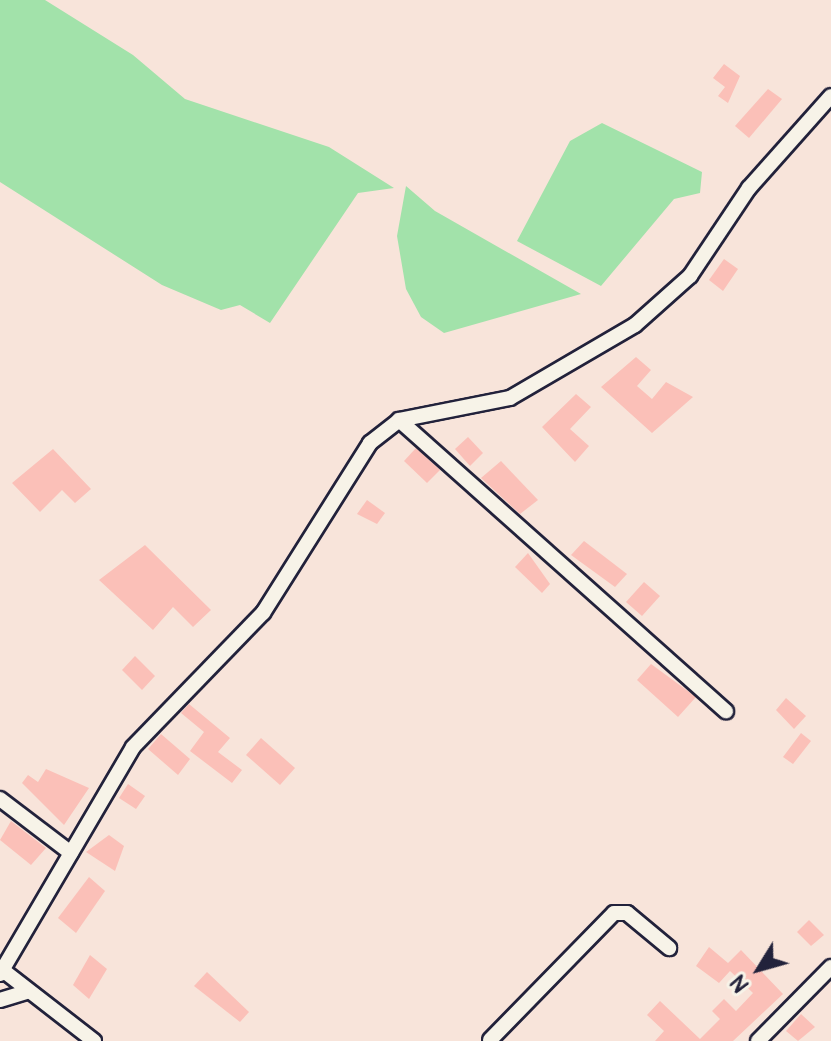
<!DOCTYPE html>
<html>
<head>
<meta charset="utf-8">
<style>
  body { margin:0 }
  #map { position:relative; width:831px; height:1041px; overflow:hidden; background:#f8e4da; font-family:Pangolin,sans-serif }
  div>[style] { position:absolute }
  .green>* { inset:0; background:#a2e2aa }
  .building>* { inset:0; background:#fbc0b8 }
  .roads { filter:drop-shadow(2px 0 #22223b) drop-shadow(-2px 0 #22223b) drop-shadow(0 2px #22223b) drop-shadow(0 -2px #22223b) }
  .minor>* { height:14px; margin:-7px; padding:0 7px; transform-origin:7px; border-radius:7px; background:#f7f3e8 }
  span { translate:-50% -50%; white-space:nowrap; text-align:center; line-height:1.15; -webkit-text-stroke:6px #f7f3e8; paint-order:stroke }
  .north { position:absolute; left:719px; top:929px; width:80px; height:80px; -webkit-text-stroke:6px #f7f3e8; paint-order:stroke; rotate:233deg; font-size:22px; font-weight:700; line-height:32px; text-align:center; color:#22223b }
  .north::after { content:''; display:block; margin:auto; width:28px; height:36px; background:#22223b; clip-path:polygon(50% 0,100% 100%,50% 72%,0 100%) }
</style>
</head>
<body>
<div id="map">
  <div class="green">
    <div style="clip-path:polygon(0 0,45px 0,133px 55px,185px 99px,329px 147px,394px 188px,358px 193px,270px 323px,240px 305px,221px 310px,162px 285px,0 182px)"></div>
    <div style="clip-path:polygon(602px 123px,702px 172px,700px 193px,674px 199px,601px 286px,517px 241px,570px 141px)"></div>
    <div style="clip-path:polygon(406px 186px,435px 211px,581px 294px,444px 333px,421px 317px,406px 289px,397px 236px)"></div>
  </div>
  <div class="building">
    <div style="clip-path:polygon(724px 64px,740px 76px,728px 103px,718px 96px,725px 87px,713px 78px)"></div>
    <div style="clip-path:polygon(768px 89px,782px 99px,749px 138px,735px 126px)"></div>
    <div style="clip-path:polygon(724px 259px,738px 269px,723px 291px,709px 280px)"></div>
    <div style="clip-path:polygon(636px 357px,651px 370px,637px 386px,652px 399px,666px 382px,693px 397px,652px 433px,601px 387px)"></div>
    <div style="clip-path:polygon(576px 394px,591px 407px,570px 429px,589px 446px,575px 462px,542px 427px)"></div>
    <div style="clip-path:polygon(468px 437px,483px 453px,470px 466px,455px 449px)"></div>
    <div style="clip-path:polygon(416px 448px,440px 470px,427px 483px,404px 461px)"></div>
    <div style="clip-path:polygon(53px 449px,91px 489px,75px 503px,62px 490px,40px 512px,12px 483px)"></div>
    <div style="clip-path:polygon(501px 461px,538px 500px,520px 514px,481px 478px)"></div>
    <div style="clip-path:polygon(367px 500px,385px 513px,377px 524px,357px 514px)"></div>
    <div style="clip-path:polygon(584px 541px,627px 574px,615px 587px,571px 555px)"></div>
    <div style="clip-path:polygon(145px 545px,211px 610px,193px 627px,173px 607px,153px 630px,99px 580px)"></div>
    <div style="clip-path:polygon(528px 553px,550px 584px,542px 593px,515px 567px)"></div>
    <div style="clip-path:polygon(644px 582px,660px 596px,642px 616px,626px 602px)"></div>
    <div style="clip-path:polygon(135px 656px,155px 676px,142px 690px,122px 670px)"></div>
    <div style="clip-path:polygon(651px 664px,696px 697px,678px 717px,637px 680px)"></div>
    <div style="clip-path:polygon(786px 698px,806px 716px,794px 729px,776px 710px)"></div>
    <div style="clip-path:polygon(189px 704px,230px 738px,218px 752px,242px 770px,232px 783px,190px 751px,204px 732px,181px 713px)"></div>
    <div style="clip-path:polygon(801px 733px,811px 741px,793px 764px,783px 757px)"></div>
    <div style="clip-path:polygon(161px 734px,190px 759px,178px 775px,148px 749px)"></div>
    <div style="clip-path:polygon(261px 738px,295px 768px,280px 785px,246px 755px)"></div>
    <div style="clip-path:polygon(46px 769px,89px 788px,64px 825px,22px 783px,28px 775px,38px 782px)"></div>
    <div style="clip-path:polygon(128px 784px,145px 796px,136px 809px,119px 798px)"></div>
    <div style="clip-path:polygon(11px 821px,46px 848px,31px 865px,0 840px)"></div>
    <div style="clip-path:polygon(109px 835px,124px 846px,115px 871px,86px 852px)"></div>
    <div style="clip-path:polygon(89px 877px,105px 891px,76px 933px,58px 918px)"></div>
    <div style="clip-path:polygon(809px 920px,824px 935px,811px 946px,797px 932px)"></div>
    <div style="clip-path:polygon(709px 947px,728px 963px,741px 950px,783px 994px,733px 1041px,655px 1041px,664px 1031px,647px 1015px,660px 1001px,700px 1039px,720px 1019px,712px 1011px,724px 999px,736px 1011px,753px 993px,730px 971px,719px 983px,696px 966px)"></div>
    <div style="clip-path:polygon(90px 955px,107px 969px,89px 999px,73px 985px)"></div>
    <div style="clip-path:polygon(207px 972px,249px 1012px,240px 1022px,194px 986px)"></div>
    <div style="clip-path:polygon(801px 1014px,815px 1027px,798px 1041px,786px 1031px)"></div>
  </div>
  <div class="roads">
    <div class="minor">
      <div style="left:399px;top:420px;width:438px;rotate:41.7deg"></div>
      <div style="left:0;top:799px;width:89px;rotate:37.3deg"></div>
      <div style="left:0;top:968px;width:119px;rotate:37.8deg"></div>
      <div style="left:0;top:974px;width:263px;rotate:-59.6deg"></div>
      <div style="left:133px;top:747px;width:187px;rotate:-45.9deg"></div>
      <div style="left:263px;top:613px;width:201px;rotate:-57.8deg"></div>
      <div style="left:370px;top:443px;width:37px;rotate:-38deg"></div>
      <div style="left:399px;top:420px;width:113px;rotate:-11.2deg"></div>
      <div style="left:510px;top:398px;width:145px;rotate:-30.3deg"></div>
      <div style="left:635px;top:325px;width:74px;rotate:-41.7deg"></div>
      <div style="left:690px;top:276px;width:106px;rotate:-56.2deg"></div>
      <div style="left:749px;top:188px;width:123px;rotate:-48.3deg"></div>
      <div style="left:0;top:1000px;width:30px;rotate:-17deg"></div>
      <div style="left:490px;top:1040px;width:177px;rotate:-45.7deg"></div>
      <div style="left:614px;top:913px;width:13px"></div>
      <div style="left:627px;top:913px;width:55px;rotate:39.8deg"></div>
      <div style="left:758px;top:1041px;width:104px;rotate:-45.4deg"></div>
    </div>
  </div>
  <div class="north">N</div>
</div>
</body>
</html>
